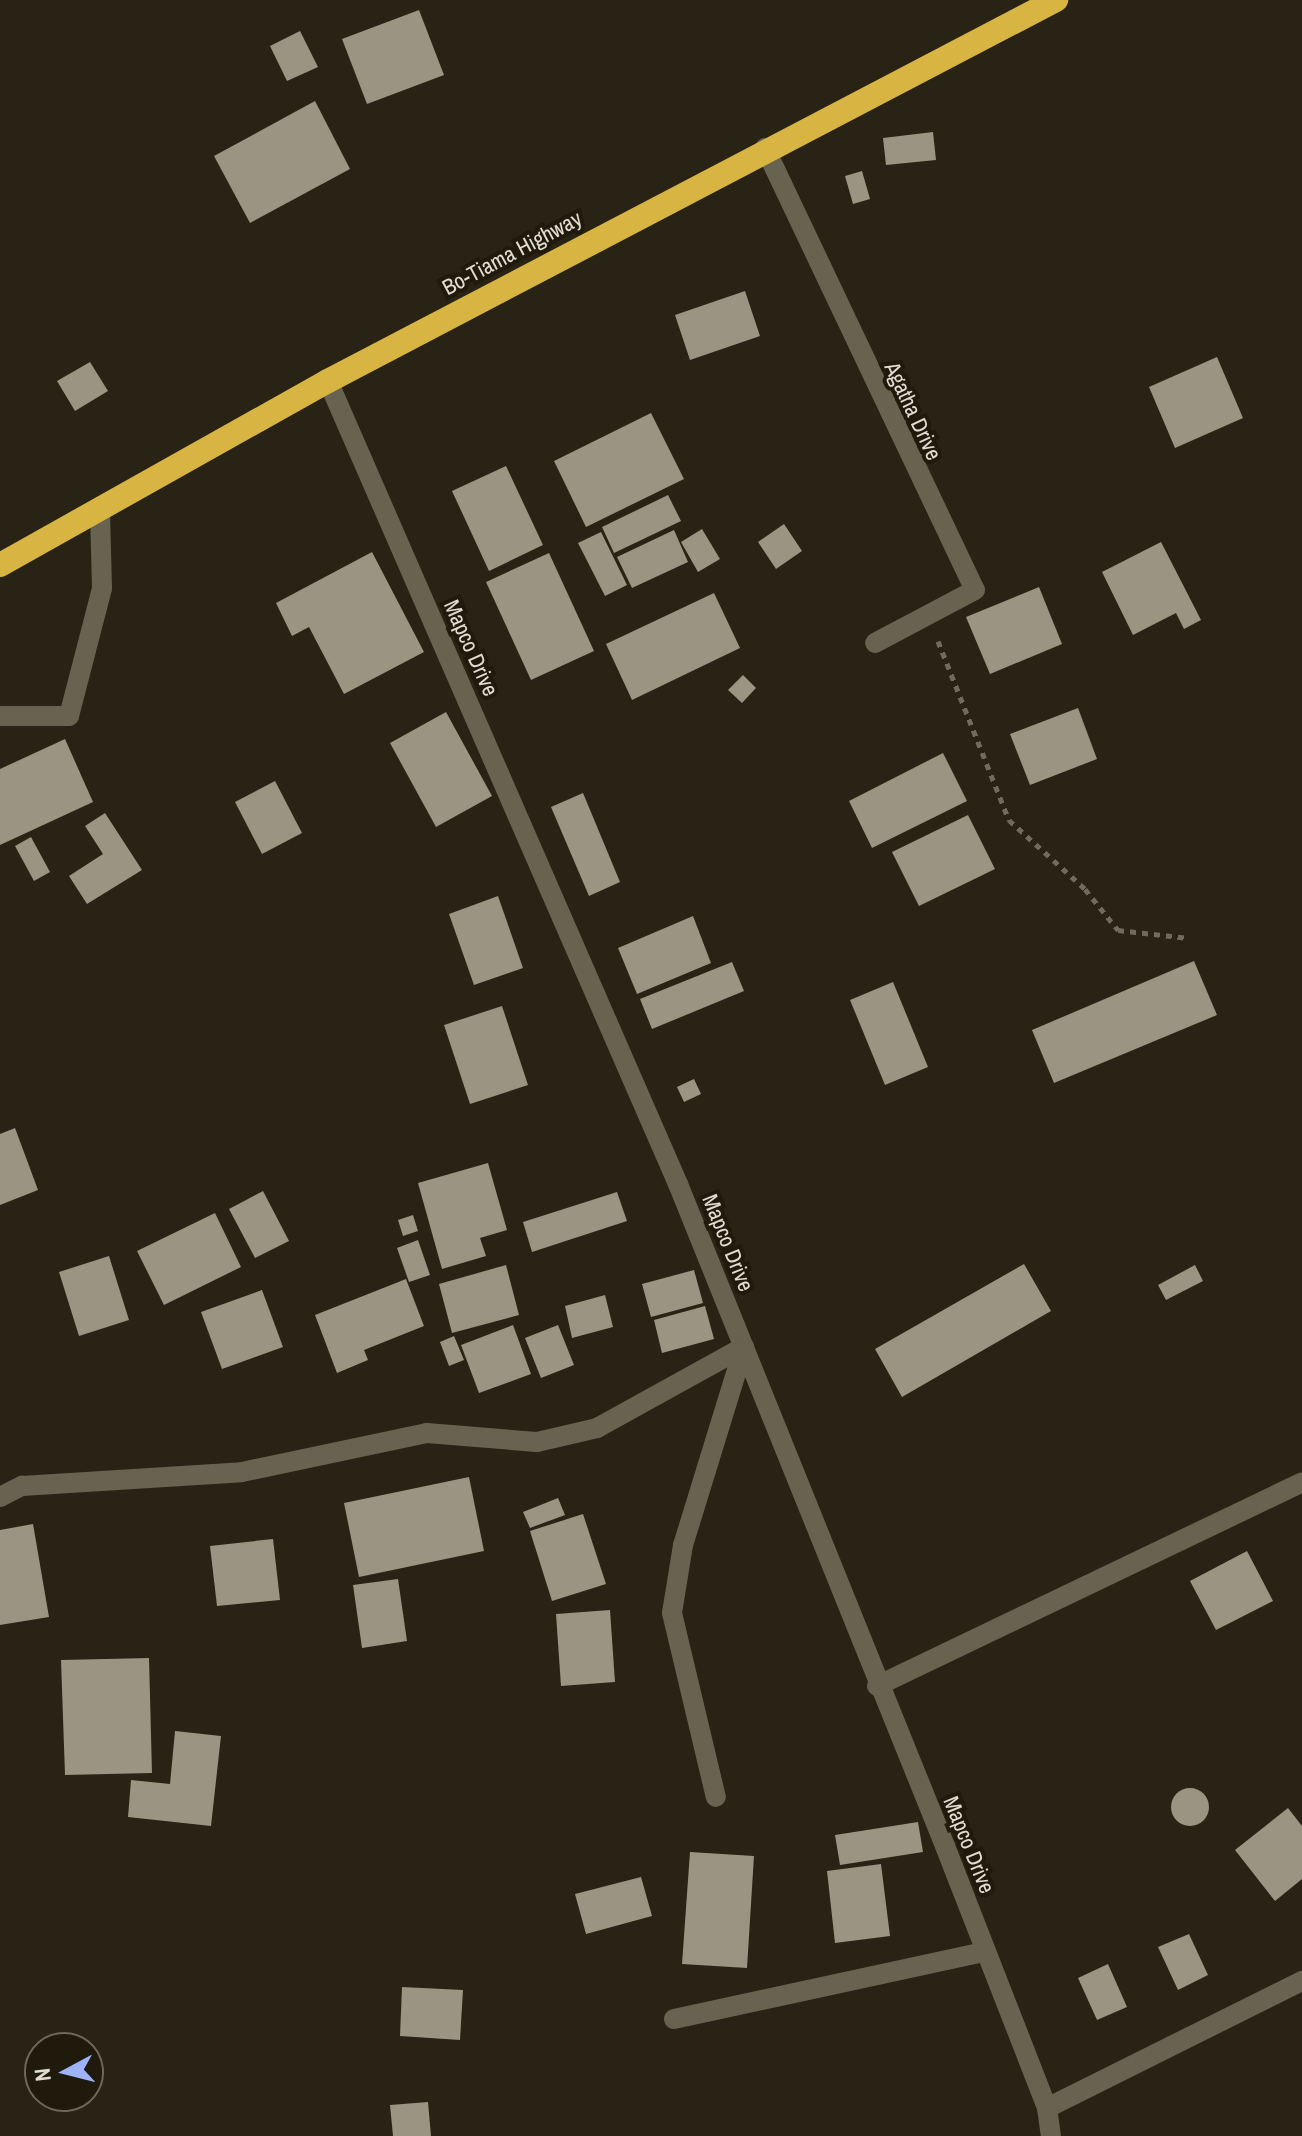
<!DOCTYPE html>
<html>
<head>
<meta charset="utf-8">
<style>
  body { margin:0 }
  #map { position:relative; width:1302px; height:2136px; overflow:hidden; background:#282314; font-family:"Archivo Narrow",sans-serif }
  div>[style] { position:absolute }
  .building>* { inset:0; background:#9a9482 }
  .round { border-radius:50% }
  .path>* { height:5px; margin-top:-2.5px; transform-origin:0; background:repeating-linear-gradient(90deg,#6f6b5d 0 6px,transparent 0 12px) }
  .street>* { height:20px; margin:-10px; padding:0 10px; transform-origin:10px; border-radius:10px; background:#686251 }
  .highway>* { height:24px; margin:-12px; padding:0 12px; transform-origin:12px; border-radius:12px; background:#d8b542 }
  span { translate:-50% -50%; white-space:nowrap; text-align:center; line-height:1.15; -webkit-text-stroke:8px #1f1a0b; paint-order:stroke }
  .street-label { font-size:22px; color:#e0ddd3 }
  .north { position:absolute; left:24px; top:2032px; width:80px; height:80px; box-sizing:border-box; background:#1f1a0b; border:2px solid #6c685b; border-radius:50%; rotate:263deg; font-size:22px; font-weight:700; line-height:32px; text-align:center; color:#e0ddd3 }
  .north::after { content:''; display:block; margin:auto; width:28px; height:36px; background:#9fb3fd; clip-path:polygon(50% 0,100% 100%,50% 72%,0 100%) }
</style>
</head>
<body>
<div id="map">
  <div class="building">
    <div style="clip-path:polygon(419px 10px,444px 75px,367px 104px,342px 39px)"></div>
    <div style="clip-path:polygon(300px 31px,318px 67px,287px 81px,270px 46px)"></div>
    <div style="clip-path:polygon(315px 101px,350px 169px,250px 223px,214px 156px)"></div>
    <div style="clip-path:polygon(933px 132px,936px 160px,886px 165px,883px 138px)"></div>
    <div style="clip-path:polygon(862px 171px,870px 199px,853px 204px,845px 176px)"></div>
    <div style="clip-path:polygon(745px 291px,760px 336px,690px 360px,675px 315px)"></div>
    <div style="clip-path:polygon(1217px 357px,1243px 418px,1175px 448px,1149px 387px)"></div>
    <div style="clip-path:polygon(90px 362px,108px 391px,75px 411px,57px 381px)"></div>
    <div style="clip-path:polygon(651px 413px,684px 479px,586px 527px,554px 461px)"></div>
    <div style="clip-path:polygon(506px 466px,543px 545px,489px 571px,452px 491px)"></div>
    <div style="clip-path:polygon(668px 495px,681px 521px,614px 553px,602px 527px)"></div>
    <div style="clip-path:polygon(784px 524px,802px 551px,776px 569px,758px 542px)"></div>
    <div style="clip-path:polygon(702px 529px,720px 559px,698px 572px,681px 542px)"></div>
    <div style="clip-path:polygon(674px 530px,688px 562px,632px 588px,617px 557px)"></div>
    <div style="clip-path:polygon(601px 532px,627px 585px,605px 596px,578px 543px)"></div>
    <div style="clip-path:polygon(1161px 542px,1201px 620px,1184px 629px,1176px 613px,1133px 635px,1102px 572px)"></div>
    <div style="clip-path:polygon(372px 552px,424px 652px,344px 694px,309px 627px,292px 636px,276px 603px)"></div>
    <div style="clip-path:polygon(549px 553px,594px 651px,531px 680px,486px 582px)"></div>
    <div style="clip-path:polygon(1039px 587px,1062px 644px,990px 674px,966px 617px)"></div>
    <div style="clip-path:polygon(714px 593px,740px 648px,632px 700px,606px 644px)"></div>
    <div style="clip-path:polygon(743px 675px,756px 688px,742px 703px,728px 690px)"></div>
    <div style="clip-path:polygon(1078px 708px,1097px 759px,1030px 785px,1010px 734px)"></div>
    <div style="clip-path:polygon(446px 712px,492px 796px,436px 827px,390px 743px)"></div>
    <div style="clip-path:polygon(65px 739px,93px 802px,0 845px,0 769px)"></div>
    <div style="clip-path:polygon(943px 753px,967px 801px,872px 848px,849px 801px)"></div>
    <div style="clip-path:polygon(275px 781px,302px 833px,262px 854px,235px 802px)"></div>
    <div style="clip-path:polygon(583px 793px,620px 882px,589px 896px,551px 807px)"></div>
    <div style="clip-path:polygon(105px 813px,142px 870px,87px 904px,69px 876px,103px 854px,85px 826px)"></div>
    <div style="clip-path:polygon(968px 815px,995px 869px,919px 906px,892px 852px)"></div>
    <div style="clip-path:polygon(31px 837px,50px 872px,34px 881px,15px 846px)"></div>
    <div style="clip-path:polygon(498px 896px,523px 968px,474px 985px,449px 914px)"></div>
    <div style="clip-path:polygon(693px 916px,711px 963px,637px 994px,618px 948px)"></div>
    <div style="clip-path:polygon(1194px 961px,1217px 1015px,1054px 1083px,1032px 1030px)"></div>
    <div style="clip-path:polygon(732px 962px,744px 991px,652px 1029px,640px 999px)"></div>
    <div style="clip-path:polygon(893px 982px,928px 1067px,885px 1085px,850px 1000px)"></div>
    <div style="clip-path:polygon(502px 1006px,528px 1085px,470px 1104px,444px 1025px)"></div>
    <div style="clip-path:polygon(694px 1079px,701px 1094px,684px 1102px,677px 1087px)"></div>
    <div style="clip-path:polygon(15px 1128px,38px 1190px,0 1205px,0 1134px)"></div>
    <div style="clip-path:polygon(488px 1163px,507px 1230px,480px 1238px,486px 1256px,442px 1269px,418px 1183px)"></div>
    <div style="clip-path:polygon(263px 1191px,289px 1241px,255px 1258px,229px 1209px)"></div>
    <div style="clip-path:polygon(617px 1192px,627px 1221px,532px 1252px,523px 1222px)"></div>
    <div style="clip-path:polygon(215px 1213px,241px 1267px,164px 1305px,137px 1251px)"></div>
    <div style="clip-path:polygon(413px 1215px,418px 1231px,403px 1236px,398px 1220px)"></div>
    <div style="clip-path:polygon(418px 1240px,430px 1275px,409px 1282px,397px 1248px)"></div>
    <div style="clip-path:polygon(109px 1256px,129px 1320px,79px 1336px,59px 1272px)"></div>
    <div style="clip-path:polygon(1024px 1264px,1051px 1311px,902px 1397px,875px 1349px)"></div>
    <div style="clip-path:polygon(506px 1265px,519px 1315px,452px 1333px,439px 1284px)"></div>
    <div style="clip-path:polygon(1195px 1265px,1203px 1281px,1166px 1300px,1158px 1285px)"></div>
    <div style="clip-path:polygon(694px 1270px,703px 1303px,651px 1317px,642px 1284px)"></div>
    <div style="clip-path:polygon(406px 1279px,424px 1326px,364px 1350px,368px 1360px,337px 1373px,315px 1315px)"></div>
    <div style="clip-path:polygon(262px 1290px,283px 1347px,222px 1369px,201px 1312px)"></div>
    <div style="clip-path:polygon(605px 1295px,613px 1327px,572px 1338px,565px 1306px)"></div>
    <div style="clip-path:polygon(705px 1306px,714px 1339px,662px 1353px,654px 1320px)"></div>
    <div style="clip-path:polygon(513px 1325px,531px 1374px,479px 1393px,461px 1345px)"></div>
    <div style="clip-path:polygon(558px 1325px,574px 1365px,541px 1378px,525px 1338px)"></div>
    <div style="clip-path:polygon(454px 1336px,464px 1360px,449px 1366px,440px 1342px)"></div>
    <div style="clip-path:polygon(469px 1477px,484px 1551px,359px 1577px,344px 1503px)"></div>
    <div style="clip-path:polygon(558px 1498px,565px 1515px,530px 1528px,523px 1512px)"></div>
    <div style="clip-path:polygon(583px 1514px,606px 1584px,552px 1601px,530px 1531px)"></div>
    <div style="clip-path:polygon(33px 1524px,49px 1617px,0 1625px,0 1530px)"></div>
    <div style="clip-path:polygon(273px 1539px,280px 1600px,217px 1606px,210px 1546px)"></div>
    <div style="clip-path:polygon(1247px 1551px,1273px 1601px,1216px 1630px,1190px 1581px)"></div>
    <div style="clip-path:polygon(398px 1579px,407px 1641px,362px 1648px,353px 1585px)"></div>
    <div style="clip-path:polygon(610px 1610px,615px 1682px,561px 1686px,556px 1614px)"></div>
    <div style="clip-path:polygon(149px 1658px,152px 1773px,65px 1775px,61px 1660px)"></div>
    <div style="clip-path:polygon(175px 1731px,221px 1736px,211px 1826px,128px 1817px,131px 1780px,170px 1784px)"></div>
    <div class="round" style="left:1171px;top:1788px;width:38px;height:38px"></div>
    <div style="clip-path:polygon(1288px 1808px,1302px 1826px,1302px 1879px,1275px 1901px,1235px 1850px)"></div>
    <div style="clip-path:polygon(918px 1822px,923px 1852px,840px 1865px,835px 1835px)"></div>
    <div style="clip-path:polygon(690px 1852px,754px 1856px,747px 1968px,682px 1964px)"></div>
    <div style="clip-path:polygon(881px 1864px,890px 1936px,835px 1943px,827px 1871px)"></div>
    <div style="clip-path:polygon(641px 1877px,652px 1916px,586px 1934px,575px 1894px)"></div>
    <div style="clip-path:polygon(1189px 1934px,1208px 1975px,1178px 1990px,1158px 1947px)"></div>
    <div style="clip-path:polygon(1108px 1964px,1127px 2007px,1097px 2020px,1078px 1978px)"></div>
    <div style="clip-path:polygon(402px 1987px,463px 1990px,460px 2040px,400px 2036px)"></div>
    <div style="clip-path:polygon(428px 2102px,431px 2136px,393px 2136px,390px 2105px)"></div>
  </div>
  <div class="path">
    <div style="left:938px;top:641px;width:193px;rotate:68.4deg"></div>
    <div style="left:1009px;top:820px;width:103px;rotate:42.2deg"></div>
    <div style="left:1085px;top:889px;width:53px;rotate:51.2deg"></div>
    <div style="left:1118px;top:930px;width:71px;rotate:6.4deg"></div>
  </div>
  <div class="street">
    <div style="left:765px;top:148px;width:489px;rotate:64.6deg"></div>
    <div style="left:975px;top:590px;width:113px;rotate:152.1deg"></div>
    <div style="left:328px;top:381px;width:876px;rotate:66.45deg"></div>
    <div style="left:678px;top:1184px;width:714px;rotate:68.03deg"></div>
    <div style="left:945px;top:1846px;width:281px;rotate:68.7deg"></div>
    <div style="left:1047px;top:2108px;width:28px;rotate:82deg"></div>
    <div style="left:0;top:716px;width:69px"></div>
    <div style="left:69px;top:716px;width:132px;rotate:-75.5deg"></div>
    <div style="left:102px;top:588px;width:78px;rotate:-91.5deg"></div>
    <div style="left:0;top:1497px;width:25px;rotate:-27deg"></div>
    <div style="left:22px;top:1486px;width:220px;rotate:-3.6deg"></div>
    <div style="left:242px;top:1472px;width:189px;rotate:-11.9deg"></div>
    <div style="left:427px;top:1433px;width:110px;rotate:4.7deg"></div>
    <div style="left:537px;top:1442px;width:62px;rotate:-13.1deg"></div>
    <div style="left:597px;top:1428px;width:168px;rotate:-28.9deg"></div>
    <div style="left:744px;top:1347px;width:207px;rotate:107.1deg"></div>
    <div style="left:683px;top:1545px;width:69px;rotate:99.2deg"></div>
    <div style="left:672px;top:1613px;width:189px;rotate:76.6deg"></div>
    <div style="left:877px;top:1686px;width:471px;rotate:-25.6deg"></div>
    <div style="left:674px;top:2019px;width:318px;rotate:-12.2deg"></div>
    <div style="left:1047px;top:2108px;width:285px;rotate:-26.5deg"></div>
  </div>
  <div class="highway">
    <div style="left:0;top:565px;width:376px;rotate:-29.3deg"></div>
    <div style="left:328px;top:381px;width:822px;rotate:-27.63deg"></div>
  </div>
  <div class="street-label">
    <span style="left:512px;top:253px;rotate:-28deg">Bo-Tiama Highway</span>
    <span style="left:913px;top:411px;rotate:65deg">Agatha Drive</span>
    <span style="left:471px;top:648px;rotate:66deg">Mapco Drive</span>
    <span style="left:728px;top:1243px;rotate:68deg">Mapco Drive</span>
    <span style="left:969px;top:1845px;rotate:68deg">Mapco Drive</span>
  </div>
  <div class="north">N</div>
</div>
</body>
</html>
